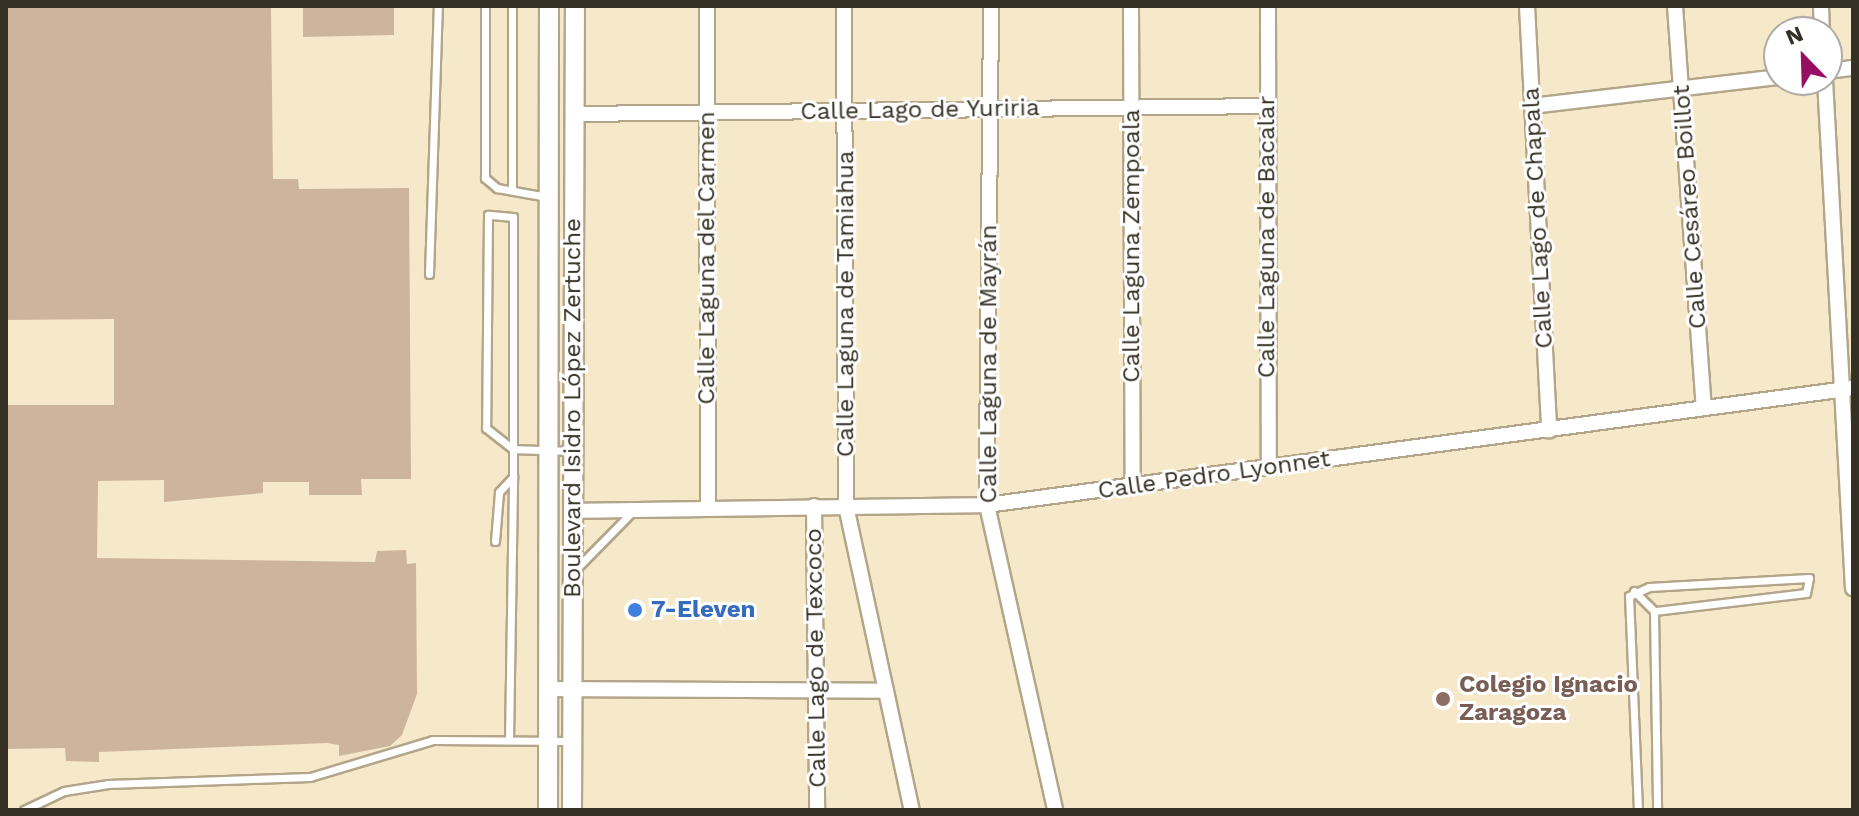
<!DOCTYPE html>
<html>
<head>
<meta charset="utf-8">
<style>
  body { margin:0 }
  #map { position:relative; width:1859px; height:816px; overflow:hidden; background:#f6e9ca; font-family:"Work Sans",sans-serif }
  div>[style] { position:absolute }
  .building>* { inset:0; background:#cdb59d }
  .roads { filter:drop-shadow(2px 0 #b2a589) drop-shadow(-2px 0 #b2a589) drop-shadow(0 2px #b2a589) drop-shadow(0 -2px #b2a589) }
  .service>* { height:7px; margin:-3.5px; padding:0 3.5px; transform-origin:3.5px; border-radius:3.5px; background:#fff }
  .minor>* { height:14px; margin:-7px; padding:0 7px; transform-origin:7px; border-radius:7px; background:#fff }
  .secondary>* { height:18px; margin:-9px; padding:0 9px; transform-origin:9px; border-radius:9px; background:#fff }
  .dots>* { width:22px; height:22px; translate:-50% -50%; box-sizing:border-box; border:4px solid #fff; border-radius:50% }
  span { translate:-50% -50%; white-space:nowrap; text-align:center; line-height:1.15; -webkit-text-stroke:6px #fff; paint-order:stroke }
  .street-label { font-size:24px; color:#353024 }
  .shop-label { font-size:24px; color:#366cbe; font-weight:700 }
  .left { translate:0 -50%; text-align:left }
  .education-label { font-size:24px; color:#785e54; font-weight:700 }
  .frame { position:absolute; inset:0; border:8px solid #353024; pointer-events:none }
  .north { position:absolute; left:1763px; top:16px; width:80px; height:80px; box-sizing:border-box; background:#fff; border:2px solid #aeaca7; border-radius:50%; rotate:337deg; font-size:22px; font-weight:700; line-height:32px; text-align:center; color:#353024 }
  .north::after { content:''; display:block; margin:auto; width:28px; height:36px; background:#970d63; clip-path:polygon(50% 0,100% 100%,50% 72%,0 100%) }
</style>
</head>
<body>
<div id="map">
  <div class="building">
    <div style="clip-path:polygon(6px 6px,271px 6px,273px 179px,298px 179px,299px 189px,409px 188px,411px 479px,361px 479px,362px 495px,309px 495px,309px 482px,263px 482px,263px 493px,164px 502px,164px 480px,98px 481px,97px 558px,375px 562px,377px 551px,406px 550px,407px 564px,416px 563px,417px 694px,402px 735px,390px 746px,339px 756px,339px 745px,327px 743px,99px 752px,99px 762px,66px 761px,65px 748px,6px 749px,6px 405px,114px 405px,114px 319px,6px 320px)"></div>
    <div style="clip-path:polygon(303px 6px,394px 6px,394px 35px,303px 37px)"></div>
  </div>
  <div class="roads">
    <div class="service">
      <div style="left:485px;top:6px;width:172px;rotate:90deg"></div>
      <div style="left:485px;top:178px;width:16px;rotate:40deg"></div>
      <div style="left:497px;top:188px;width:51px;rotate:10.2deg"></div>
      <div style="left:512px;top:6px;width:184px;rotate:90deg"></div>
      <div style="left:429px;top:274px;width:268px;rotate:-88.1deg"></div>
      <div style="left:495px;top:541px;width:49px;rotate:-85.3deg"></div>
      <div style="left:499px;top:492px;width:21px;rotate:-47deg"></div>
      <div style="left:577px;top:568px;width:78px;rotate:-45.5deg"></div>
      <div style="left:1634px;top:591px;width:28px;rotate:45deg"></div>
      <div style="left:509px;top:740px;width:263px;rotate:-89.1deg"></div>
      <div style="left:513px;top:477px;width:260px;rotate:-90deg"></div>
      <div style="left:513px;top:217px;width:25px;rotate:-175deg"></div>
      <div style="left:488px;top:215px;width:213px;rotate:90.5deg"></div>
      <div style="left:486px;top:428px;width:34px;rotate:38deg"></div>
      <div style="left:513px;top:449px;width:57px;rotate:2deg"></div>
      <div style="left:24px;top:810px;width:44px;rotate:-25.4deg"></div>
      <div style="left:64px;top:791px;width:45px;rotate:-9deg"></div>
      <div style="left:108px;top:784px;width:202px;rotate:-2deg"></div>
      <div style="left:310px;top:777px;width:128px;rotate:-16.7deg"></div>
      <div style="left:433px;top:740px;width:138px;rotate:0.4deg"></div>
      <div style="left:1638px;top:810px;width:214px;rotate:-92.4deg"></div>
      <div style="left:1629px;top:596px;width:22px;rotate:-24deg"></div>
      <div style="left:1649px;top:587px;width:160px;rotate:-3.2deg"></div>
      <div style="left:1809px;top:578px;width:15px;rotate:101deg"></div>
      <div style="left:1806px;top:593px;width:153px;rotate:173.2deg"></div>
      <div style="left:1654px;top:611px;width:199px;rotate:89.1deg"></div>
    </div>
    <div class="minor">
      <div style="left:707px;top:6px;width:503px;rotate:89.89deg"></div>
      <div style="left:844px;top:6px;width:500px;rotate:89.77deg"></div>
      <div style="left:846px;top:506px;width:311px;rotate:77.8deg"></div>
      <div style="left:991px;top:6px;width:499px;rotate:90.5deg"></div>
      <div style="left:987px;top:505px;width:312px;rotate:77.4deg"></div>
      <div style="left:1131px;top:6px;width:480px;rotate:89.8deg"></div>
      <div style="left:1268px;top:6px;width:462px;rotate:89.9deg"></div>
      <div style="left:1527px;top:6px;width:425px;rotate:87deg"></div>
      <div style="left:1675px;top:6px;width:403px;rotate:85.9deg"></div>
      <div style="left:1821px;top:6px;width:26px;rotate:88deg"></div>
      <div style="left:1827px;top:71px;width:26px;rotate:-7deg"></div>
      <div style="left:1825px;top:80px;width:509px;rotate:86.85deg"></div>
      <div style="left:1532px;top:106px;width:249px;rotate:-6.7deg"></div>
      <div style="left:575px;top:114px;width:691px;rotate:-0.66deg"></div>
      <div style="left:814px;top:506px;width:304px;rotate:89.4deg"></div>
      <div style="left:572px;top:511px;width:415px;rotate:-0.8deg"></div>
      <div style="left:987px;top:505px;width:874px;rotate:-7.69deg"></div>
      <div style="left:548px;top:689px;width:338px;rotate:0.3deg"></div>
    </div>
    <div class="secondary">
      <div style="left:548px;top:810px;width:804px;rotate:-89.93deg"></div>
      <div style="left:572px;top:810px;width:804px;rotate:-89.79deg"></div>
    </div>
  </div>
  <div class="dots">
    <div style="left:635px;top:610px;background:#3f7fe0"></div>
    <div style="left:1443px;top:699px;background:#8d6e63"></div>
  </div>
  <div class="street-label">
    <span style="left:920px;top:110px;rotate:-1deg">Calle Lago de Yuriria</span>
    <span style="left:1690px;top:207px;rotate:-94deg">Calle Cesáreo Boillot</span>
    <span style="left:1538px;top:218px;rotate:-93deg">Calle Lago de Chapala</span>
    <span style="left:1267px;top:237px;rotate:-90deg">Calle Laguna de Bacalar</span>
    <span style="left:1132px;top:246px;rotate:-90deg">Calle Laguna Zempoala</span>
    <span style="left:707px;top:258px;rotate:-90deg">Calle Laguna del Carmen</span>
    <span style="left:846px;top:304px;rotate:-90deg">Calle Laguna de Tamiahua</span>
    <span style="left:989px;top:364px;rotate:-90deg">Calle Laguna de Mayrán</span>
    <span style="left:573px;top:408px;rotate:-90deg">Boulevard Isidro López Zertuche</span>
    <span style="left:1214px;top:475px;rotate:-8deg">Calle Pedro Lyonnet</span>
    <span style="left:816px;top:658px;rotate:-91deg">Calle Lago de Texcoco</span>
  </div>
  <div class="shop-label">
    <span class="left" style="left:651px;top:610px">7-Eleven</span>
  </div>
  <div class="education-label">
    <span class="left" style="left:1459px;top:699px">Colegio Ignacio<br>Zaragoza</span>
  </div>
  <div class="frame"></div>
  <div class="north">N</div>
</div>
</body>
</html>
